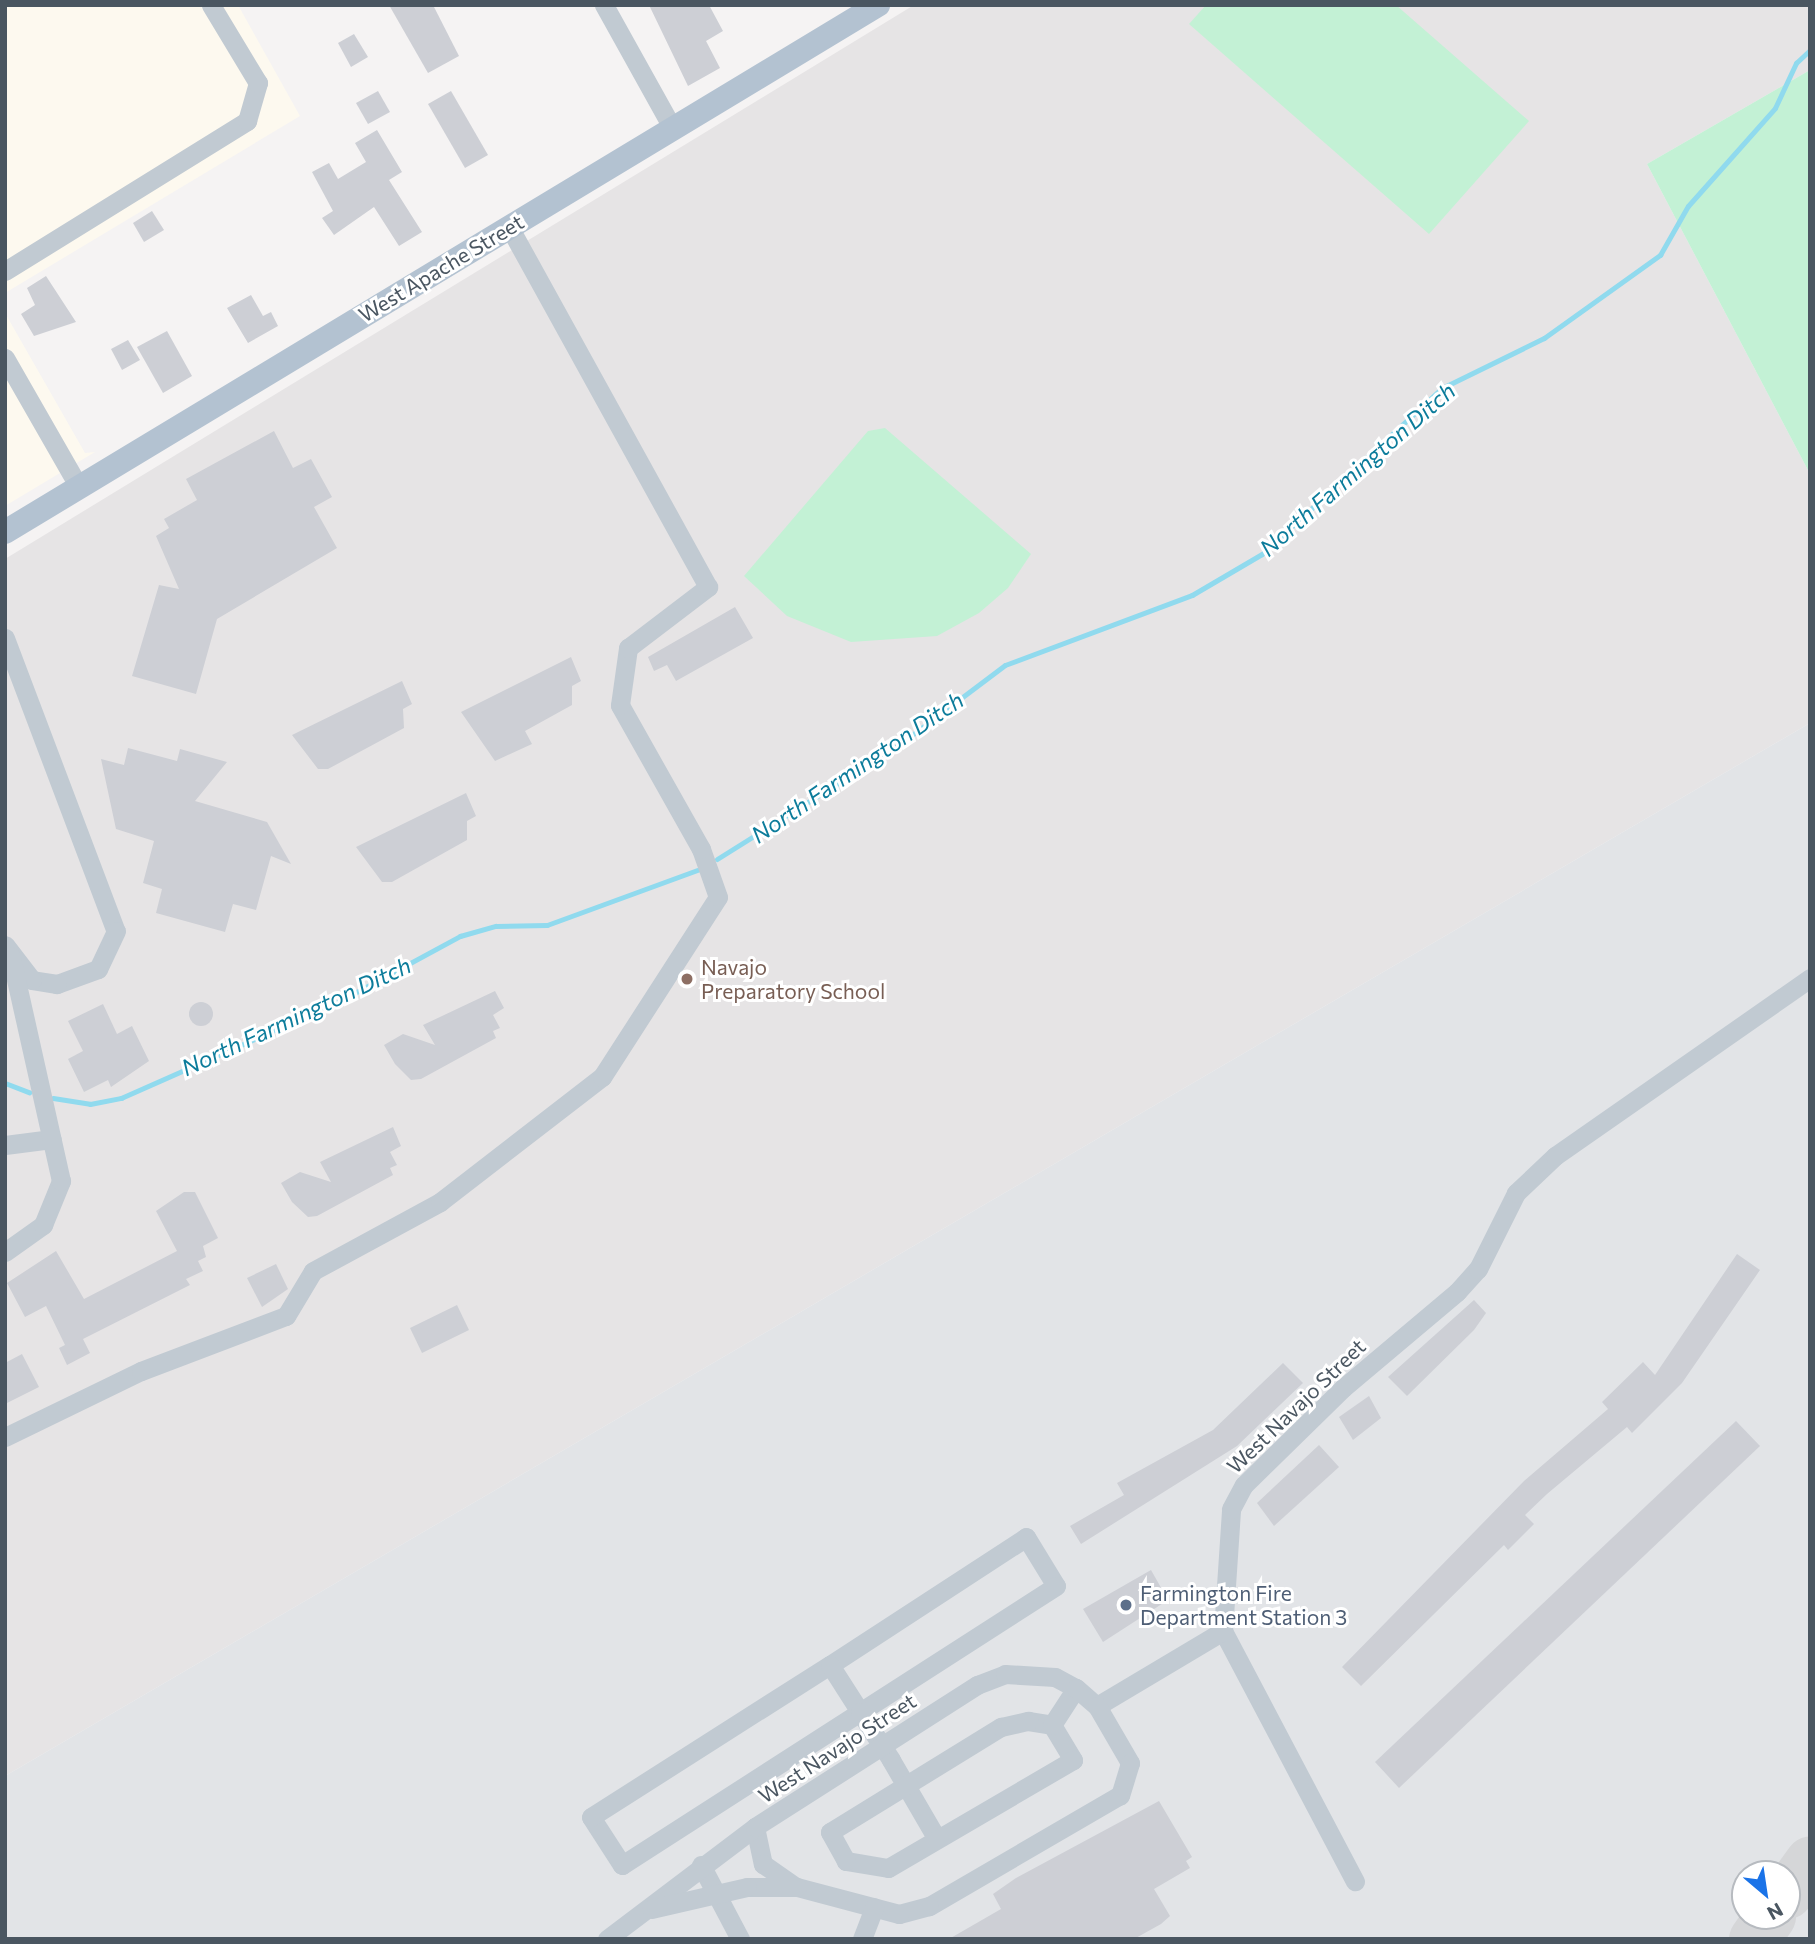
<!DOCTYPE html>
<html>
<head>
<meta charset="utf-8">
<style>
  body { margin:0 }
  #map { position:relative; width:1815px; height:1944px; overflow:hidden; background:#f5f3f3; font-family:Commissioner,sans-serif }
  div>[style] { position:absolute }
  .commercial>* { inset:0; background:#fdf9ef }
  .education>* { inset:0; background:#e6e4e5 }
  .airport>* { inset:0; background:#e2e4e7 }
  .green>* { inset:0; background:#c3f1d5 }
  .stream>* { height:5px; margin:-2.5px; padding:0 2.5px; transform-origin:2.5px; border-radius:2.5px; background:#90daee }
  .taxiway>* { height:51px; margin:-25.5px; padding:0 25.5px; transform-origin:25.5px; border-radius:25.5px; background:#d5d6d8 }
  .building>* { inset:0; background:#cdcfd5 }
  .round { border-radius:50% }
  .minor>* { height:19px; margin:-9.5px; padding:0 9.5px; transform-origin:9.5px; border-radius:9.5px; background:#c1cad2 }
  .major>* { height:24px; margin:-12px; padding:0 12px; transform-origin:12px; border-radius:12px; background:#b3c2d1 }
  .dots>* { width:19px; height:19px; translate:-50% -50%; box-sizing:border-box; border:4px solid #fff; border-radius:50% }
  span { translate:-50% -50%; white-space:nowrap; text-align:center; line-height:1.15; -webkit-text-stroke:6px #fff; paint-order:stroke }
  .street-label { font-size:21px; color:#4a5661 }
  .education-label { font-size:21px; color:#785e54 }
  .left { translate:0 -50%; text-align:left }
  .service-label { font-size:21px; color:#4e5e75 }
  .water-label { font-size:23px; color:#0c7c9b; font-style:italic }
  .frame { position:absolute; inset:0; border:7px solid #4a5661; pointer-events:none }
  .north { position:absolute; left:1731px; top:1860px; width:70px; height:70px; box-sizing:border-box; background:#fff; border:2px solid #b7bbc0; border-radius:50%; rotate:151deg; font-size:19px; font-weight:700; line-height:28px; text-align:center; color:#4a5661 }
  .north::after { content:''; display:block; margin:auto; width:24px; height:32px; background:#1a73e8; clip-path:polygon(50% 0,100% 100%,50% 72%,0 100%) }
</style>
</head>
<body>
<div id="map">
  <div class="commercial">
    <div style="clip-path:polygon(5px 5px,238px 5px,300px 116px,5px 293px)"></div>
    <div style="clip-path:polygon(5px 313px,85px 453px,95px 452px,5px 506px)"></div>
  </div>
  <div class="education">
    <div style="clip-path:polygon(914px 5px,1810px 5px,1810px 70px,1647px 164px,1810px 474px,1810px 723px,5px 1776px,5px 559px)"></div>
  </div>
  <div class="airport">
    <div style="clip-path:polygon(evenodd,1810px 723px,1810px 1939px,5px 1939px,5px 1776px,1810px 723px,1745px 1874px,1787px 1874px,1787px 1916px,1745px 1916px,1745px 1874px)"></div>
  </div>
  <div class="green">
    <div style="clip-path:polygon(1206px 5px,1396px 5px,1529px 121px,1429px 234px,1189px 24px)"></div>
    <div style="clip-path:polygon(1810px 70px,1810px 474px,1647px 164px)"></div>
    <div style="clip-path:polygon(885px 428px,1031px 554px,1008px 588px,979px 613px,937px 636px,851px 642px,787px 616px,744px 576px,868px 431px)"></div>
  </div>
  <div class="stream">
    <div style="left:717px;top:859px;width:216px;rotate:-32.1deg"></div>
    <div style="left:900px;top:744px;width:131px;rotate:-37deg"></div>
    <div style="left:1005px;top:665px;width:200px;rotate:-20.5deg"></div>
    <div style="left:1192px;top:595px;width:81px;rotate:-30.4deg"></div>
    <div style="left:1262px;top:554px;width:245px;rotate:-42.7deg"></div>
    <div style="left:1442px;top:388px;width:114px;rotate:-26.1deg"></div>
    <div style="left:1544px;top:338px;width:143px;rotate:-35.6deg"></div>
    <div style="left:1660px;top:255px;width:56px;rotate:-60.3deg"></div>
    <div style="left:1688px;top:206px;width:131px;rotate:-48.4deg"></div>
    <div style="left:1775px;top:108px;width:50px;rotate:-65deg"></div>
    <div style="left:1796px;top:63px;width:19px;rotate:-43deg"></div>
    <div style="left:5px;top:1083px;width:26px;rotate:21deg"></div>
    <div style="left:53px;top:1098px;width:37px;rotate:9deg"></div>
    <div style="left:90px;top:1104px;width:32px;rotate:-11deg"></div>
    <div style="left:121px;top:1098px;width:237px;rotate:-23.9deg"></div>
    <div style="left:338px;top:1002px;width:139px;rotate:-28.4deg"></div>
    <div style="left:460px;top:936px;width:37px;rotate:-16deg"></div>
    <div style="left:496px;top:926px;width:51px;rotate:-1.1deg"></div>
    <div style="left:547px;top:925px;width:160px;rotate:-20.1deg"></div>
  </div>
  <div class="taxiway">
    <div style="left:1787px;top:1893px;width:39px;rotate:-54deg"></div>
    <div style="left:1754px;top:1939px;width:28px;rotate:-55deg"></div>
  </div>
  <div class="building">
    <div style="clip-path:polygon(389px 5px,433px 5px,459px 56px,428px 73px)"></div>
    <div style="clip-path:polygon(649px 5px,709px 5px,723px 31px,706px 41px,720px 68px,688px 86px)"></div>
    <div style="clip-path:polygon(354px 34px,368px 57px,351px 67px,338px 43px)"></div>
    <div style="clip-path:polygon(378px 91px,390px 112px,368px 124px,356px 103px)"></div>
    <div style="clip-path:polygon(451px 91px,488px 155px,465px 168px,428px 104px)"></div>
    <div style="clip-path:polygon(377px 130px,402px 172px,389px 180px,422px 232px,399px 246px,374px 207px,334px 235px,322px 218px,333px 211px,312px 172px,329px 163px,338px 179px,366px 162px,355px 143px)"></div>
    <div style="clip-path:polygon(152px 211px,164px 230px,144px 242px,133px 223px)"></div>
    <div style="clip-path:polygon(46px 276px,76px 322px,34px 336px,21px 314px,35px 305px,27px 288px)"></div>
    <div style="clip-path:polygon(251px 295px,263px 316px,271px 312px,278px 326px,248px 343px,227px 308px)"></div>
    <div style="clip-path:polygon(167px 331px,192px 376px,163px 393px,137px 347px)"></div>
    <div style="clip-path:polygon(128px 340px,140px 360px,122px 370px,111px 349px)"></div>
    <div style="clip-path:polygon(274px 431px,293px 468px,311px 459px,332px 497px,314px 507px,337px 548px,217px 619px,196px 694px,132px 676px,159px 585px,179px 589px,156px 536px,169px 528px,164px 519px,197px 500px,186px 479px)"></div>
    <div style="clip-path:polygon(735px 607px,753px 638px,676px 681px,667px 665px,654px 671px,648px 657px)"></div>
    <div style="clip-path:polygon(571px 657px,581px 681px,572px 686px,572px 705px,525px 731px,532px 744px,495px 761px,461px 712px)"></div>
    <div style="clip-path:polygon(402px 681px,412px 704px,403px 709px,404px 728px,328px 769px,318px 769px,292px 735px)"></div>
    <div style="clip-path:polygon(128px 748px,177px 761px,180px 749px,227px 762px,195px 801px,267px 822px,291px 864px,271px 856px,256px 910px,233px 904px,225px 932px,156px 913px,162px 889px,143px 883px,154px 841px,116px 829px,101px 759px,124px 765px)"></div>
    <div style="clip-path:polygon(466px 793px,476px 816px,467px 821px,467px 840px,392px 882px,382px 882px,356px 847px)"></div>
    <div style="clip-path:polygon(495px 991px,504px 1008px,493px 1015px,500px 1028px,493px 1031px,496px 1038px,421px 1079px,411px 1080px,395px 1064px,384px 1045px,403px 1034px,435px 1045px,423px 1025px)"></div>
    <div class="round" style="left:189px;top:1002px;width:24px;height:24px"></div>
    <div style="clip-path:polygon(103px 1004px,117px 1034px,132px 1026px,149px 1061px,111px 1087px,108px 1080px,84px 1092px,68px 1059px,83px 1051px,68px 1021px)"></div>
    <div style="clip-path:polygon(393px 1127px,401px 1146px,390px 1152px,397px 1165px,390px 1168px,393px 1175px,317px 1216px,308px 1217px,292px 1202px,281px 1183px,300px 1172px,331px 1182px,320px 1162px)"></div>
    <div style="clip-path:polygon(184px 1192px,195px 1192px,218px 1238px,203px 1246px,206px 1257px,198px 1261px,203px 1271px,186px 1279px,190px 1285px,83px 1339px,90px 1353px,67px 1365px,59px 1348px,65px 1345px,46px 1306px,25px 1317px,7px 1283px,56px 1251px,84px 1299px,177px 1251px,156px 1211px)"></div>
    <div style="clip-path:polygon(1737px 1254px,1760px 1270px,1682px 1383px,1632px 1433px,1627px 1427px,1547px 1494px,1525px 1515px,1534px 1524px,1508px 1550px,1504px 1545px,1361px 1686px,1342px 1667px,1524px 1481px,1608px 1409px,1602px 1402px,1643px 1362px,1655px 1375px)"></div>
    <div style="clip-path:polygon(276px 1264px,288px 1289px,262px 1307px,247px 1278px)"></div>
    <div style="clip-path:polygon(1474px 1300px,1486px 1313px,1474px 1330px,1407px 1396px,1388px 1377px)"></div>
    <div style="clip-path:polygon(457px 1305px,469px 1330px,422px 1353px,410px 1328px)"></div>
    <div style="clip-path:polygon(22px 1354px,39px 1387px,5px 1404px,5px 1363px)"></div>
    <div style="clip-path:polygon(1283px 1363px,1303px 1383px,1237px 1446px,1081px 1544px,1070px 1526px,1124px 1495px,1117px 1483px,1213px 1430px)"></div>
    <div style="clip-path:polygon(1369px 1396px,1381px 1418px,1353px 1440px,1339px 1417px)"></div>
    <div style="clip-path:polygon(1736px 1421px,1760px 1446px,1399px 1788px,1375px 1762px)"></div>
    <div style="clip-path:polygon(1319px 1445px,1339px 1467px,1274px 1526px,1257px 1503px)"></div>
    <div style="clip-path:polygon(1151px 1570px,1168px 1600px,1103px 1642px,1083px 1609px)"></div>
    <div style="clip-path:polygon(1159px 1801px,1192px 1857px,1186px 1861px,1190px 1868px,1154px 1889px,1170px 1916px,1161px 1924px,1134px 1939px,949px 1939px,1001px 1909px,993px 1894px,1016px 1878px)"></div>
  </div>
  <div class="minor">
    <div style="left:604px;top:5px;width:142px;rotate:60.9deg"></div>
    <div style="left:5px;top:271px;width:285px;rotate:-31.8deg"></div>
    <div style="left:247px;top:121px;width:40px;rotate:-74deg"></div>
    <div style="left:258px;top:83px;width:91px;rotate:-121.1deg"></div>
    <div style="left:5px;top:358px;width:149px;rotate:60.2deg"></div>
    <div style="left:5px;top:638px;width:313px;rotate:69.3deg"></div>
    <div style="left:116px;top:931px;width:42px;rotate:115.3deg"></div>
    <div style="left:98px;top:969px;width:44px;rotate:159.9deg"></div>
    <div style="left:57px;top:984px;width:25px;rotate:-171deg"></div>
    <div style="left:32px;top:980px;width:44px;rotate:-127.6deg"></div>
    <div style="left:5px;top:1145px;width:47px;rotate:-7.3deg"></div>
    <div style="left:5px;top:1252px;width:47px;rotate:-35.4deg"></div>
    <div style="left:43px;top:1225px;width:48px;rotate:-67.8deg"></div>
    <div style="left:61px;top:1181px;width:230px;rotate:-102.6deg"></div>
    <div style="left:5px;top:1437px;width:151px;rotate:-25.9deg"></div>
    <div style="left:141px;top:1371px;width:155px;rotate:-20.8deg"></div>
    <div style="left:286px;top:1316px;width:52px;rotate:-59deg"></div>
    <div style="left:313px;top:1271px;width:145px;rotate:-28.5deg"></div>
    <div style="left:440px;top:1202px;width:205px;rotate:-37.7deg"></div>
    <div style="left:602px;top:1077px;width:214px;rotate:-57.2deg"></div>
    <div style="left:718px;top:897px;width:51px;rotate:-109.5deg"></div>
    <div style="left:701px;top:849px;width:165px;rotate:-119.4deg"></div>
    <div style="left:620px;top:705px;width:58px;rotate:-82deg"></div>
    <div style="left:628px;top:648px;width:101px;rotate:-37.3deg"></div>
    <div style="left:708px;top:587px;width:412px;rotate:-118.9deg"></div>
    <div style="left:1223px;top:1631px;width:122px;rotate:-86.2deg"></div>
    <div style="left:1231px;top:1509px;width:27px;rotate:-62deg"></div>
    <div style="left:1244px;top:1485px;width:139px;rotate:-44.4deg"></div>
    <div style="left:1343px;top:1388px;width:149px;rotate:-40.1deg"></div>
    <div style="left:1457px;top:1292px;width:31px;rotate:-48deg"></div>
    <div style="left:1478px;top:1269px;width:85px;rotate:-63.4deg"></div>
    <div style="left:1516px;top:1193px;width:54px;rotate:-43.5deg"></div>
    <div style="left:1555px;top:1156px;width:311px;rotate:-34.9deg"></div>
    <div style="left:1223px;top:1631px;width:283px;rotate:62.2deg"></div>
    <div style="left:830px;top:1665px;width:234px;rotate:-33.1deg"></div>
    <div style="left:1026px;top:1537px;width:57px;rotate:58.5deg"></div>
    <div style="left:1056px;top:1586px;width:516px;rotate:147.26deg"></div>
    <div style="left:622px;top:1865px;width:57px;rotate:-122.9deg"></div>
    <div style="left:591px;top:1817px;width:283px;rotate:-32.5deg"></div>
    <div style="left:830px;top:1665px;width:56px;rotate:57.4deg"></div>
    <div style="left:860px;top:1712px;width:24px;rotate:57deg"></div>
    <div style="left:873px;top:1732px;width:33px;rotate:57deg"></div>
    <div style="left:891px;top:1760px;width:91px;rotate:59.8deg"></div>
    <div style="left:1097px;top:1706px;width:147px;rotate:-30.8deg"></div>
    <div style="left:1028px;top:1721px;width:24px;rotate:9deg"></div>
    <div style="left:1052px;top:1725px;width:41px;rotate:59deg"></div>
    <div style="left:1073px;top:1760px;width:214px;rotate:149.7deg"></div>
    <div style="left:888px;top:1868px;width:43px;rotate:-170.5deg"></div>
    <div style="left:846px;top:1861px;width:33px;rotate:-119deg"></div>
    <div style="left:830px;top:1832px;width:201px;rotate:-31.6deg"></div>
    <div style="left:1001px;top:1727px;width:28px;rotate:-13deg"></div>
    <div style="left:1052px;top:1725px;width:44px;rotate:-57deg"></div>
    <div style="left:755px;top:1827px;width:38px;rotate:78deg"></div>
    <div style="left:763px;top:1864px;width:38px;rotate:35deg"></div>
    <div style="left:701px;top:1865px;width:84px;rotate:62.2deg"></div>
    <div style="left:607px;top:1939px;width:186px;rotate:-37.1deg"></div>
    <div style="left:755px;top:1827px;width:264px;rotate:-32.6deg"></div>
    <div style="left:977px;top:1685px;width:30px;rotate:-21deg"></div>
    <div style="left:1005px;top:1674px;width:50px;rotate:3.4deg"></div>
    <div style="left:1055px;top:1677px;width:24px;rotate:28deg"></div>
    <div style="left:1076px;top:1688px;width:28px;rotate:41deg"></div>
    <div style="left:1097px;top:1706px;width:66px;rotate:59.9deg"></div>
    <div style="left:1130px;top:1763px;width:34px;rotate:107deg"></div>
    <div style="left:1120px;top:1795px;width:221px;rotate:149.8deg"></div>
    <div style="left:929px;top:1906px;width:31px;rotate:165deg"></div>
    <div style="left:899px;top:1914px;width:106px;rotate:-165.2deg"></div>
    <div style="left:797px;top:1887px;width:50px;rotate:180deg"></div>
    <div style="left:747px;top:1887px;width:98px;rotate:167.1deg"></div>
    <div style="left:862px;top:1939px;width:34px;rotate:-69deg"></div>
  </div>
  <div class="major">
    <div style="left:5px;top:532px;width:1020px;rotate:-31.12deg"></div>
  </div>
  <div class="dots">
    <div style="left:687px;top:979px;background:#8d6e63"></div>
    <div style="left:1126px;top:1605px;background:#5c6f8a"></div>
  </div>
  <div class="street-label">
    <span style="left:441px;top:268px;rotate:-31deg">West Apache Street</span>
    <span style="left:1296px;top:1406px;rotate:-44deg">West Navajo Street</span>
    <span style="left:837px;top:1748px;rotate:-33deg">West Navajo Street</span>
  </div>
  <div class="education-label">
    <span class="left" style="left:701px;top:979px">Navajo<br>Preparatory School</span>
  </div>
  <div class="service-label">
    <span class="left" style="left:1140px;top:1605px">Farmington Fire<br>Department Station 3</span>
  </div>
  <div class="water-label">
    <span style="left:1357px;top:469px;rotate:-41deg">North Farmington Ditch</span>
    <span style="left:857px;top:767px;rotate:-34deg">North Farmington Ditch</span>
    <span style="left:296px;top:1016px;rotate:-25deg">North Farmington Ditch</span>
  </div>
  <div class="frame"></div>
  <div class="north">N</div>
</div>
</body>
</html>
